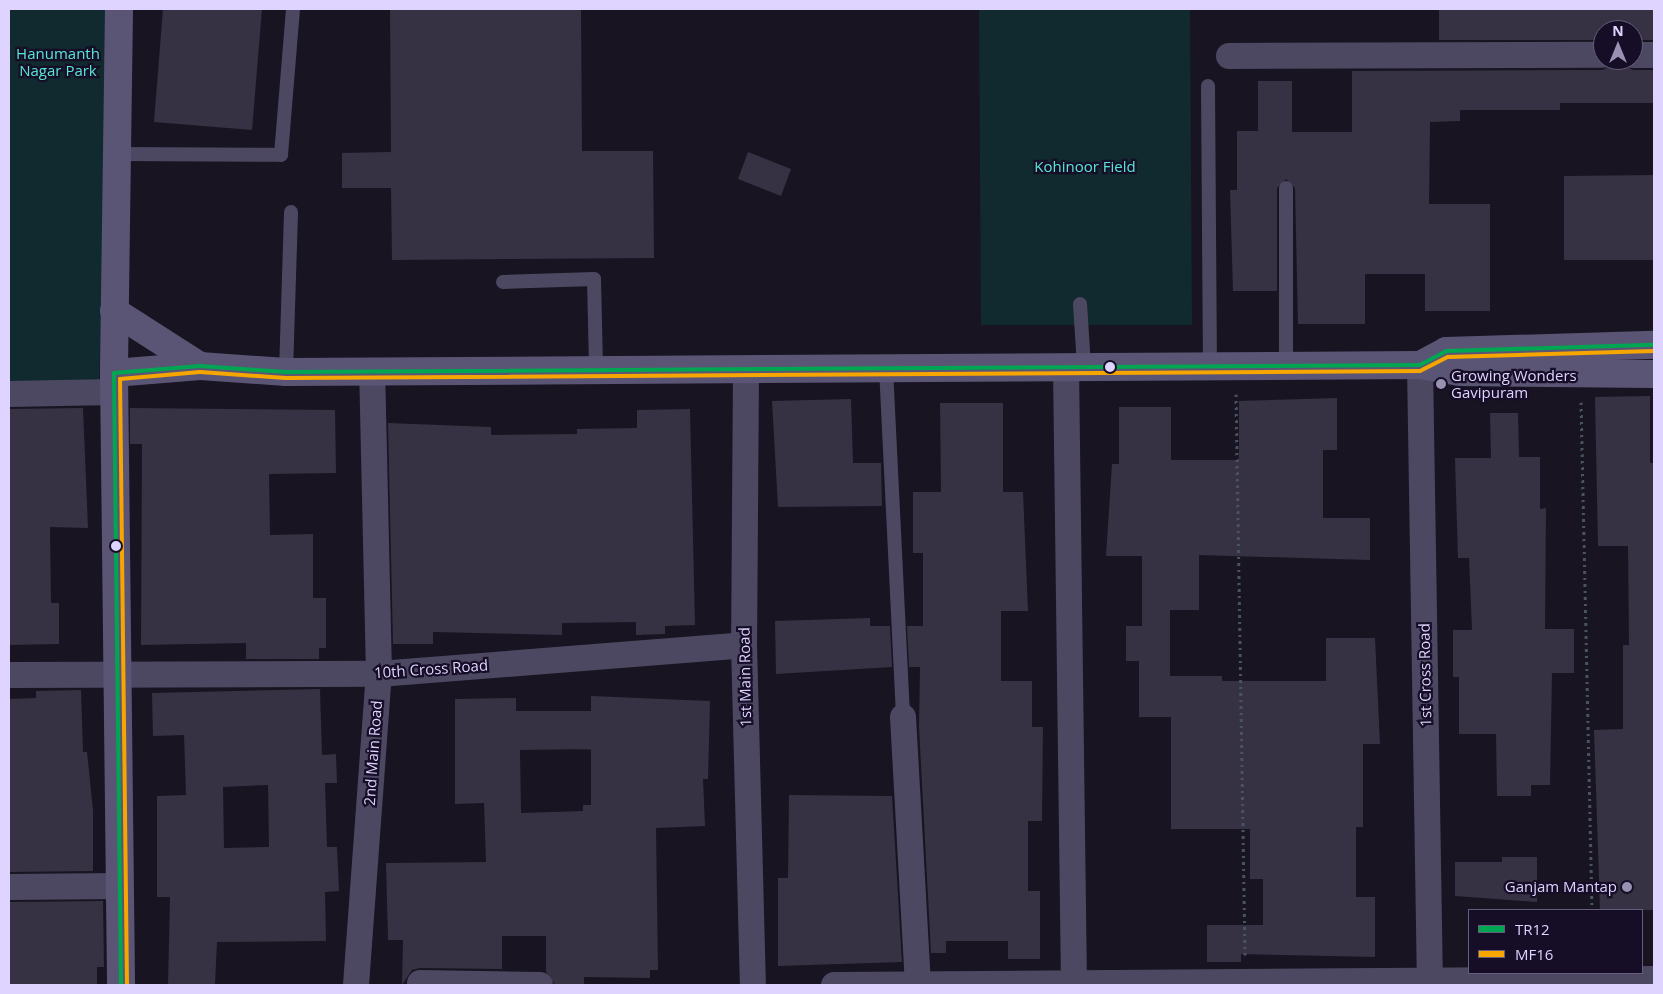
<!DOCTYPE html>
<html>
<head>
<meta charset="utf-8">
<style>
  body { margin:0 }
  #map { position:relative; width:1663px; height:994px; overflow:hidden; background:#181421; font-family:"Open Sans",sans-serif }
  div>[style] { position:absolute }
  .green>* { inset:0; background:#112a2f }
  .building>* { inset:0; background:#373243 }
  .path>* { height:3px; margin-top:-1.5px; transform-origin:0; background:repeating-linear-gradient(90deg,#485364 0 2.5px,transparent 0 6.5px) }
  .lane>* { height:14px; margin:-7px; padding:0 7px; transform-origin:7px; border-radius:7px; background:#4d4862 }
  .street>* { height:26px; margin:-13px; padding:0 13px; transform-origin:13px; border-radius:13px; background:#4d4862 }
  .secondary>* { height:28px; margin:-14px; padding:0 14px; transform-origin:14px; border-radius:14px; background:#5b5575 }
  .bus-1>* { height:4px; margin:-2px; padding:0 2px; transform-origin:2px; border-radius:2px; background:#00a651 }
  .bus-2>* { height:4px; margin:-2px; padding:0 2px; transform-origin:2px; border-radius:2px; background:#f7a600 }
  .dots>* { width:14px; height:14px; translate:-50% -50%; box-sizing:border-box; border:2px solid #160e27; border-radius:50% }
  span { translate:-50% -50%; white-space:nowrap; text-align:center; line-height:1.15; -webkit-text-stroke:4.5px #160e27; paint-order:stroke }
  .park-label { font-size:15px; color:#58e7d7 }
  .poi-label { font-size:15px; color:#dfd4ff }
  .left { translate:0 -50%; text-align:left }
  .right { translate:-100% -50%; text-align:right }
  .street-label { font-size:15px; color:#dfd4ff }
  .frame { position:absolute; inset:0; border:10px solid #dfd4ff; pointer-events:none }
  .legend { position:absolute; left:1468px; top:909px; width:175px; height:65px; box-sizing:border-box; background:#160e27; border:1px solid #665d7d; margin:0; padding:6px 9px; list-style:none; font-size:15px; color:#dfd4ff }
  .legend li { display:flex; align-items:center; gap:10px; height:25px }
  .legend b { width:25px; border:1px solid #665d7d }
  .north { position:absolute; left:1593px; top:20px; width:50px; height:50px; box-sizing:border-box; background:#160e27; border:1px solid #665d7d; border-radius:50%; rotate:0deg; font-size:14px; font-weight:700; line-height:20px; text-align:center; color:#dfd4ff }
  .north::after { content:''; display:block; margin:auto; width:18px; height:22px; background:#9991b1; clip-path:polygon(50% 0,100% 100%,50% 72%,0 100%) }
</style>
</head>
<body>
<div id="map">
  <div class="green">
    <div style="clip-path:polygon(9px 9px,109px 9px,99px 388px,9px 387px)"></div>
    <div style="clip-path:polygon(979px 9px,1190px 9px,1192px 325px,981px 325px)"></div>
  </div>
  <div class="building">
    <div style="clip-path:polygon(163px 9px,262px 9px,252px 130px,154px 122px)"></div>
    <div style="clip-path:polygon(390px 9px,581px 9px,582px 151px,653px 151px,654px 258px,392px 260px,391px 188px,342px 188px,342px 153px,391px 152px)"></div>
    <div style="clip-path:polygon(1439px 9px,1654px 9px,1654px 40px,1633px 40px,1633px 30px,1603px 30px,1603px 40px,1439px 40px)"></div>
    <div style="clip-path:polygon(1617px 60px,1633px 70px,1654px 70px,1654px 103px,1560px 103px,1560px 110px,1460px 110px,1460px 121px,1430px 122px,1429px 204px,1490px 204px,1490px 311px,1425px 311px,1425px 274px,1365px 274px,1365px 324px,1298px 324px,1295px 188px,1286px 179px,1277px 188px,1277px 291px,1233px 291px,1230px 190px,1237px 190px,1237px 131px,1258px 131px,1258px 81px,1292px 81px,1292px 132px,1352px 132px,1352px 71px,1603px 70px)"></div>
    <div style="clip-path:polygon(748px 152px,791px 169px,781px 196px,738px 179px)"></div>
    <div style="clip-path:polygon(1654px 175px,1654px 260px,1564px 260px,1564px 176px)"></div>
    <div style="clip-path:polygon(1650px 396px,1650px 463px,1654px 463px,1654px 910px,1600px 910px,1594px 730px,1623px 729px,1623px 645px,1629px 645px,1628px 546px,1598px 546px,1595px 397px)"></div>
    <div style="clip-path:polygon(1337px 398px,1337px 450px,1323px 450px,1323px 518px,1370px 518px,1370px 560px,1199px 555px,1199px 610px,1170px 610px,1170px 676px,1222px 676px,1222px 681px,1326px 681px,1326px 638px,1375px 638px,1380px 744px,1363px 744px,1363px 827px,1356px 827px,1356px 897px,1375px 897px,1375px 957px,1241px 954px,1241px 962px,1207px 962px,1207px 925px,1263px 925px,1263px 879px,1250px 879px,1250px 829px,1171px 829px,1171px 717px,1139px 717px,1139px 661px,1126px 661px,1126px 626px,1142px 626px,1142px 556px,1106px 556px,1112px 464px,1119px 464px,1119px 407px,1171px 407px,1171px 460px,1239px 460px,1239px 401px)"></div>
    <div style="clip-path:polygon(851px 399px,853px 463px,881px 463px,882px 506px,778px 507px,772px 401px)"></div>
    <div style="clip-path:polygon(940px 403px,1003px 403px,1003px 492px,1023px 492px,1028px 611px,1001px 611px,1001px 681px,1032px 681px,1032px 727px,1043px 727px,1042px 821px,1028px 821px,1028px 891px,1040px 891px,1040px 959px,1008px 959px,1008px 941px,946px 941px,946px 953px,931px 953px,919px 727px,920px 667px,909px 667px,907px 626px,923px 626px,923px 553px,913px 553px,913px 492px,941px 492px)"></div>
    <div style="clip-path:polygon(83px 408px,88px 528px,50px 527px,51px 603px,59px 603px,59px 644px,9px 645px,9px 409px)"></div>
    <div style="clip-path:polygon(130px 408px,335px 410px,336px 473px,269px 474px,270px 535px,313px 534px,313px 598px,326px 598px,326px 648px,319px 648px,319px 659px,246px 659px,246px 643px,141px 645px,142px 444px,130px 444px)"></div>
    <div style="clip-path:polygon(690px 409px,695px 625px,665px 626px,665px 634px,636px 635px,636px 622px,562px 623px,562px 635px,433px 632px,433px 644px,393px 644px,388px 423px,491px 427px,491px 435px,577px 434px,577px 429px,637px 428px,637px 410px)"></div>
    <div style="clip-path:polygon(1490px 413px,1518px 413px,1519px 457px,1540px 457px,1540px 509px,1546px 508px,1545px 629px,1574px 629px,1574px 673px,1552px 673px,1550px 785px,1531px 785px,1531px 796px,1497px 796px,1496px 734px,1459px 734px,1459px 677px,1453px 677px,1453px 630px,1472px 630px,1469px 558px,1458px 558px,1455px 458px,1491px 458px)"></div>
    <div style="clip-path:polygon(870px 618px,870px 626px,890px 626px,892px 667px,776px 674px,775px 621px)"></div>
    <div style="clip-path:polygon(evenodd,320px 689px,322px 755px,336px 754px,337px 783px,325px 783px,327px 847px,337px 847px,339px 891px,325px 892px,326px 941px,217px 942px,215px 985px,168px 985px,170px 897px,157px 897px,157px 796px,186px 795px,184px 735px,153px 736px,152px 693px,320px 689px,268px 785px,269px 847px,224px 848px,223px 787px,268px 785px)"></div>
    <div style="clip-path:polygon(81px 690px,83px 752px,87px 752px,93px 810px,93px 871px,9px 872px,9px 699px,36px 698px,36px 691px)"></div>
    <div style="clip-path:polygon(evenodd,591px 696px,710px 701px,708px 779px,703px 779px,705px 826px,656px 828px,658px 970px,650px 970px,650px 978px,584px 977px,584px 985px,555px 985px,546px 972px,546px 936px,502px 936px,502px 969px,420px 968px,412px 970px,402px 985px,403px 940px,388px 940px,386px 863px,486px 862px,484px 803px,455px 804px,455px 699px,516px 698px,516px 711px,591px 711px,591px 696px,591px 749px,591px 805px,583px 805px,583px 811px,521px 813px,520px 750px,591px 749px)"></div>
    <div style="clip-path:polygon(789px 795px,892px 796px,902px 962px,778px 966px,778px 878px,788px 878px)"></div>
    <div style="clip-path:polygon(1502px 857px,1537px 857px,1537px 902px,1455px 896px,1455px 862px,1502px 862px)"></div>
    <div style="clip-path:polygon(103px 901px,104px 967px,97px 967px,97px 985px,9px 985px,9px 902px)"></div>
  </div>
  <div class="path">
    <div style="left:1236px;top:394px;width:561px;rotate:89.08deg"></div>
    <div style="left:1581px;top:402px;width:508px;rotate:88.76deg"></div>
  </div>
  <div class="lane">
    <div style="left:1208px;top:86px;width:280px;rotate:89.6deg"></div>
    <div style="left:116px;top:154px;width:165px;rotate:0.3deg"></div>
    <div style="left:281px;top:155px;width:146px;rotate:-85.3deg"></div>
    <div style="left:503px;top:282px;width:91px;rotate:-1.9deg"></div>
    <div style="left:594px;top:279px;width:91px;rotate:88.7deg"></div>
    <div style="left:1080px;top:304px;width:62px;rotate:86.3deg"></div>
    <div style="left:1286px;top:366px;width:178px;rotate:-90deg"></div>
    <div style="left:886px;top:368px;width:349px;rotate:87.2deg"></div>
    <div style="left:286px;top:372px;width:160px;rotate:-88.2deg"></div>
  </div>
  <div class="street">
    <div style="left:1633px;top:55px;width:21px"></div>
    <div style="left:1229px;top:56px;width:374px;rotate:-0.2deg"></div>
    <div style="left:1420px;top:365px;width:620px;rotate:89.08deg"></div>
    <div style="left:1066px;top:367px;width:618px;rotate:89.26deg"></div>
    <div style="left:746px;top:369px;width:276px;rotate:90.4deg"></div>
    <div style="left:744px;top:645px;width:340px;rotate:88.5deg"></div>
    <div style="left:9px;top:394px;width:105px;rotate:-1.1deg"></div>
    <div style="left:9px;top:675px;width:370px;rotate:-0.2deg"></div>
    <div style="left:379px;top:674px;width:366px;rotate:-4.5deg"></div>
    <div style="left:903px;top:717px;width:268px;rotate:86.8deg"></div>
    <div style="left:9px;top:887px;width:111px;rotate:-0.5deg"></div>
    <div style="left:420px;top:983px;width:120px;rotate:1deg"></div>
    <div style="left:356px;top:985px;width:312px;rotate:-85.8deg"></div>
    <div style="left:379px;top:674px;width:303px;rotate:-91.3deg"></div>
    <div style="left:834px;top:985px;width:820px;rotate:-0.42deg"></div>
  </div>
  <div class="secondary">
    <div style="left:119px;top:9px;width:364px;rotate:90.8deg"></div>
    <div style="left:114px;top:373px;width:612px;rotate:89.34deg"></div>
    <div style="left:114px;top:311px;width:102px;rotate:32.6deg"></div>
    <div style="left:1420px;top:365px;width:30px;rotate:-28deg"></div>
    <div style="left:1446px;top:351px;width:208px;rotate:-1.7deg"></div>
    <div style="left:114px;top:373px;width:86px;rotate:-4.7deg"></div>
    <div style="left:200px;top:366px;width:86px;rotate:4deg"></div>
    <div style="left:286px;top:372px;width:1134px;rotate:-0.35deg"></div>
    <div style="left:1420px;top:365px;width:40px;rotate:10deg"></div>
    <div style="left:1459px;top:372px;width:195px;rotate:0.6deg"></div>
  </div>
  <div class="bus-1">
    <div style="left:121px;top:985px;width:612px;rotate:-90.66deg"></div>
    <div style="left:114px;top:373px;width:86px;rotate:-4.7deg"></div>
    <div style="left:200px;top:366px;width:86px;rotate:4deg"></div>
    <div style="left:286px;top:372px;width:1134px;rotate:-0.35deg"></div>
    <div style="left:1420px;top:365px;width:30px;rotate:-28deg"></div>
    <div style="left:1446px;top:351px;width:208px;rotate:-1.7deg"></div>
  </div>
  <div class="bus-2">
    <div style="left:127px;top:985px;width:606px;rotate:-90.66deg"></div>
    <div style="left:120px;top:379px;width:80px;rotate:-5deg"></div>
    <div style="left:200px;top:372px;width:86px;rotate:4deg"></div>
    <div style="left:286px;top:378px;width:1134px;rotate:-0.35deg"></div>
    <div style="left:1420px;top:371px;width:31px;rotate:-27deg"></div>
    <div style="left:1448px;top:357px;width:206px;rotate:-1.7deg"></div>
  </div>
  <div class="dots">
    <div style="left:1110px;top:367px;background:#dfd4ff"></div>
    <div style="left:1441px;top:384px;background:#9991b1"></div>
    <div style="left:116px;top:546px;background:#dfd4ff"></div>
    <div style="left:1627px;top:887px;background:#9991b1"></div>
  </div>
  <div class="park-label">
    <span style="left:58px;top:62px">Hanumanth<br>Nagar Park</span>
    <span style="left:1085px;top:167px">Kohinoor Field</span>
  </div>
  <div class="poi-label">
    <span class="left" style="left:1451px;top:384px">Growing Wonders<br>Gavipuram</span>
    <span class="right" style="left:1617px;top:887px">Ganjam Mantap</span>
  </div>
  <div class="street-label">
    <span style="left:431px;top:669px;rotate:-4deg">10th Cross Road</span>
    <span style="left:1425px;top:675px;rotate:-91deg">1st Cross Road</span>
    <span style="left:745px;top:677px;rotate:-91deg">1st Main Road</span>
    <span style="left:373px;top:753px;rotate:-86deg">2nd Main Road</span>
  </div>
  <div class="frame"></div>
  <ul class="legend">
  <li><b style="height:6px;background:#00a651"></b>TR12</li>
  <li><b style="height:6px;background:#f7a600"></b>MF16</li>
  </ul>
  <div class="north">N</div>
</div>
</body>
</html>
